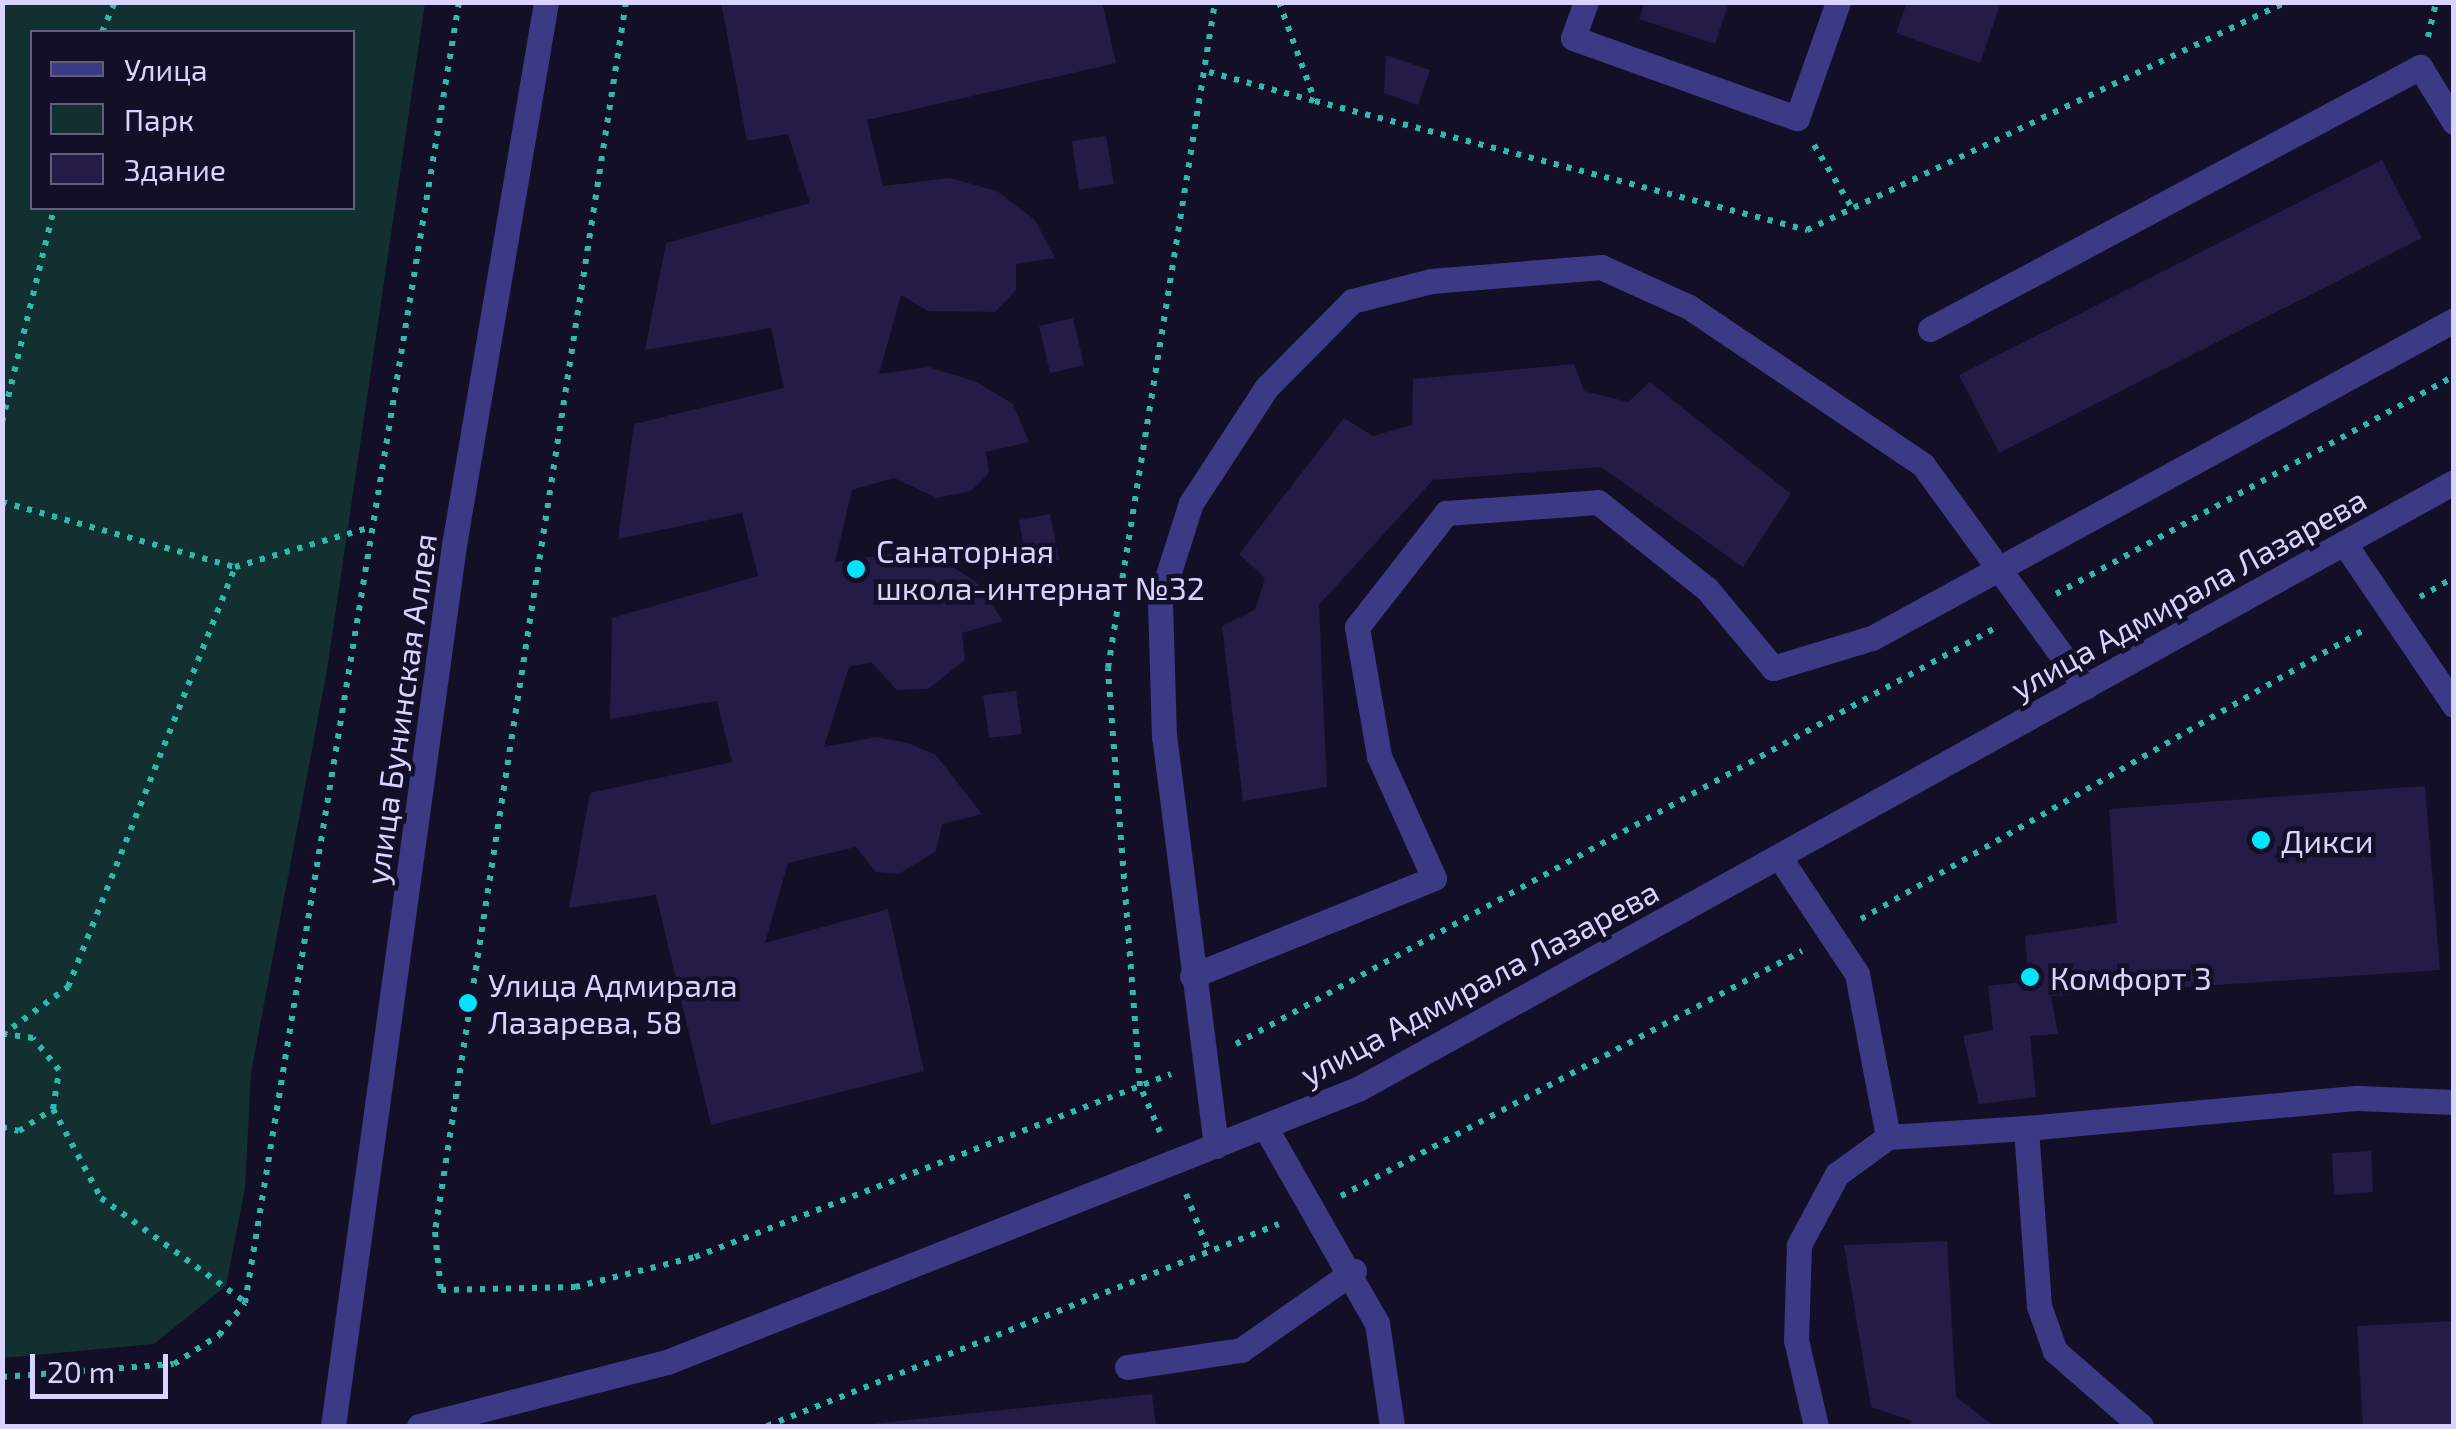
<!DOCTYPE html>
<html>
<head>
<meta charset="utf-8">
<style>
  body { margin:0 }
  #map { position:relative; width:2456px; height:1429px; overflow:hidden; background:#130f26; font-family:"Exo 2",sans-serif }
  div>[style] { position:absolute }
  .green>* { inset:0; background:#12302f }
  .building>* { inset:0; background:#241b47 }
  .path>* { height:6px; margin-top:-3px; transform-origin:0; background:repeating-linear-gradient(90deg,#2fb8b0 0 5px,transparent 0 13px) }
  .service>* { height:25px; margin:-12.5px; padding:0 12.5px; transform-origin:12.5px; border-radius:12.5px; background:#3d3a85 }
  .tertiary>* { height:25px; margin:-12.5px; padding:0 12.5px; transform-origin:12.5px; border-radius:12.5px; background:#3d3a85 }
  .dots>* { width:28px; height:28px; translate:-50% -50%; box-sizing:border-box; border:5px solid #130f26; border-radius:50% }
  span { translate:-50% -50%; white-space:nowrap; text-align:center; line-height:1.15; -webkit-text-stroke:9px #130f26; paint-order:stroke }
  .poi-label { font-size:32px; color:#d9d4ff }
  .left { translate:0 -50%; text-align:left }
  .street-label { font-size:32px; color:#d9d4ff }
  .frame { position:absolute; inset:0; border:5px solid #d9d4ff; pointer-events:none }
  .legend { position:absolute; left:30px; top:30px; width:325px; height:180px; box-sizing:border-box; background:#130f26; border:2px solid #625e7d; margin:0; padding:12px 18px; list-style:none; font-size:30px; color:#d9d4ff }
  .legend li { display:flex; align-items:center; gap:20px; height:50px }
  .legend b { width:50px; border:2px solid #625e7d }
  .scale { position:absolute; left:30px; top:1354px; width:138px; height:45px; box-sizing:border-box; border:5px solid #d9d4ff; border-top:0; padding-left:12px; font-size:30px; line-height:35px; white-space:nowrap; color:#d9d4ff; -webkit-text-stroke:8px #130f26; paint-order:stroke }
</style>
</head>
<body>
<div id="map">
  <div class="green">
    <i style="clip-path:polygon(evenodd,2px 3px,425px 3px,327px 670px,251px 1073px,245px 1188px,226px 1286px,154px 1344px,3px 1358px,2px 3px,32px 32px,352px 32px,352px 208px,32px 208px,32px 32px)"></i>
  </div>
  <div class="building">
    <i style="clip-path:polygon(721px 2px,1102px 2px,1116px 63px,867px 120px,883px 186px,950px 178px,997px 191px,1035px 220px,1055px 258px,1016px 264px,1016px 290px,995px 312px,928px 311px,901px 295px,879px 374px,929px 367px,977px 382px,1013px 404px,1029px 442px,986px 452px,989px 473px,971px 491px,937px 498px,894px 478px,852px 490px,835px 562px,897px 553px,939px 558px,976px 582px,1003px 621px,962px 633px,965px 660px,928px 689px,897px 690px,871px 662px,849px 667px,824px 747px,876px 737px,908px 743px,936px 755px,982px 814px,942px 824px,936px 851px,899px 874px,876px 872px,856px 847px,788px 863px,765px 943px,888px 909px,924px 1071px,711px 1125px,656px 895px,569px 908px,590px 793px,732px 762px,717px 701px,610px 719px,612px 618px,758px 576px,742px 513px,618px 539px,634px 424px,784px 388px,771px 328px,645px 350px,666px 243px,810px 203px,788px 134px,747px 141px)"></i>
    <i style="clip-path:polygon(1645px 2px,1729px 2px,1715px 44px,1639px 19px)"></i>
    <i style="clip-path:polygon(1907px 2px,2001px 2px,1980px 63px,1896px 33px)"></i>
    <i style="clip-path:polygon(1386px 55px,1430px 70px,1418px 105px,1384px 93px)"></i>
    <i style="clip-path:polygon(1106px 136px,1114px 184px,1079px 190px,1072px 141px)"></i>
    <i style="clip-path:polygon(2382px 160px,2422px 238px,1999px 453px,1959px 375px)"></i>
    <i style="clip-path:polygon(1073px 318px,1084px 365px,1050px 373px,1039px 326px)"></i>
    <i style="clip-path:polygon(1574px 364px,1584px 391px,1628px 402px,1650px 382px,1791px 494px,1743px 567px,1601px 467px,1433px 480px,1319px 605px,1327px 787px,1243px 801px,1222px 626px,1255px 610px,1265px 578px,1239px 554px,1344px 418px,1373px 436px,1412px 425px,1413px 379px)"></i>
    <i style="clip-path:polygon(1050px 514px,1059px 560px,1027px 566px,1019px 520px)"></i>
    <i style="clip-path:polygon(1016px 691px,1022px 734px,989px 738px,983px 695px)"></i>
    <i style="clip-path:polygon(2425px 786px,2440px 970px,2051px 996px,2058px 1034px,2030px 1036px,2036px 1097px,1979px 1104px,1963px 1036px,1993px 1030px,1988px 986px,2029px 981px,2025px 936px,2117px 923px,2109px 809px)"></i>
    <i style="clip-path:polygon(2371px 1151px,2373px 1192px,2334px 1195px,2332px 1153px)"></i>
    <i style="clip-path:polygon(1947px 1241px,1956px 1397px,1994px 1426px,1907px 1426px,1913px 1421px,1871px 1407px,1844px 1245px)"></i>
    <i style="clip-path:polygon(2454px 1321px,2454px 1426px,2363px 1426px,2357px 1326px)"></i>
    <i style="clip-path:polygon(1152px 1394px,1156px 1426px,872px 1426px,872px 1424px)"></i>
  </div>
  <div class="path">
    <i style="left:626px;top:2px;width:1245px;rotate:98.83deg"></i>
    <i style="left:435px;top:1232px;width:58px;rotate:84.1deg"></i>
    <i style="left:441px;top:1290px;width:134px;rotate:-1.3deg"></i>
    <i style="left:575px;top:1287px;width:124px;rotate:-14deg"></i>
    <i style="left:695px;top:1257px;width:510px;rotate:-21.03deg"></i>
    <i style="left:1279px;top:2px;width:105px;rotate:70deg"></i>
    <i style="left:1315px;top:101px;width:509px;rotate:14.69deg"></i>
    <i style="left:1807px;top:230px;width:530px;rotate:-25.45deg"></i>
    <i style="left:102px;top:32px;width:33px;rotate:-67deg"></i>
    <i style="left:2428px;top:37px;width:36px;rotate:-77deg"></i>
    <i style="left:1209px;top:72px;width:109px;rotate:15.4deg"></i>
    <i style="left:1814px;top:145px;width:74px;rotate:58.9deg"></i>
    <i style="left:2px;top:422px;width:220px;rotate:-76.3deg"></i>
    <i style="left:2px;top:502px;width:242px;rotate:15.6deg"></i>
    <i style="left:235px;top:567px;width:139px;rotate:-16.3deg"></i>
    <i style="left:2056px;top:594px;width:454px;rotate:-28.7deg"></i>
    <i style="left:2420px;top:597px;width:39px;rotate:-30deg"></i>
    <i style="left:1861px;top:919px;width:578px;rotate:-29.89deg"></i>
    <i style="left:2px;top:1035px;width:82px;rotate:-36deg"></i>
    <i style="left:68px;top:987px;width:452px;rotate:-68.3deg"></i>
    <i style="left:1236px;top:1044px;width:868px;rotate:-28.72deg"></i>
    <i style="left:53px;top:1109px;width:101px;rotate:61.7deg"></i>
    <i style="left:101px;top:1198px;width:178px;rotate:35.8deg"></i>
    <i style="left:2px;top:1127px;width:17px;rotate:13deg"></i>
    <i style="left:19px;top:1131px;width:40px;rotate:-32.9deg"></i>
    <i style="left:53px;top:1109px;width:39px;rotate:-81deg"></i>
    <i style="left:59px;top:1070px;width:41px;rotate:-129.1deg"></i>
    <i style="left:33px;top:1038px;width:28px;rotate:-172deg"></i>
    <i style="left:1160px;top:1132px;width:50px;rotate:-113.5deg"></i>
    <i style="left:1140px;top:1086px;width:419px;rotate:-94.4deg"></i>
    <i style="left:1108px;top:668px;width:675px;rotate:-80.87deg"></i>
    <i style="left:1186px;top:1194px;width:62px;rotate:68.4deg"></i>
    <i style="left:1341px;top:1196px;width:522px;rotate:-27.99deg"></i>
    <i style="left:2px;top:1377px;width:172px;rotate:-4.3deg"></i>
    <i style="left:174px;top:1364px;width:54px;rotate:-32.8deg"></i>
    <i style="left:219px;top:1335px;width:41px;rotate:-50.9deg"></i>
    <i style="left:245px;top:1303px;width:1318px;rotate:-80.66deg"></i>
    <i style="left:767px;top:1426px;width:550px;rotate:-21.53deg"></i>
  </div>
  <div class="service">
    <i style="left:1586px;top:2px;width:38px;rotate:110deg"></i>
    <i style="left:1573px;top:38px;width:238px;rotate:19.7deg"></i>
    <i style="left:1797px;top:118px;width:123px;rotate:-70.5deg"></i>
    <i style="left:1930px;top:329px;width:556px;rotate:-28.13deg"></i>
    <i style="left:2420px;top:67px;width:65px;rotate:58.3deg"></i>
    <i style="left:2344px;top:543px;width:196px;rotate:55.8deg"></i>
    <i style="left:1780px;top:858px;width:139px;rotate:56.4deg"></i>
    <i style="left:1857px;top:974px;width:166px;rotate:79.2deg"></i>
    <i style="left:1888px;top:1137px;width:63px;rotate:144deg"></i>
    <i style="left:1837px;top:1174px;width:81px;rotate:118.2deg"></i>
    <i style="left:1799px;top:1245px;width:95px;rotate:91.8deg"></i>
    <i style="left:1796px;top:1340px;width:88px;rotate:76.9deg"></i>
    <i style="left:1192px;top:976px;width:261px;rotate:-22deg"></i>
    <i style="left:1434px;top:878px;width:134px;rotate:-114.3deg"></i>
    <i style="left:1379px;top:756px;width:131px;rotate:-99.7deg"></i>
    <i style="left:1357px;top:627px;width:145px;rotate:-52deg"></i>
    <i style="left:1446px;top:513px;width:152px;rotate:-4.1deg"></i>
    <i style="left:1598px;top:502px;width:139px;rotate:38.6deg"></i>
    <i style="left:1707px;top:589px;width:103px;rotate:50.1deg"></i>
    <i style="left:1773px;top:668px;width:103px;rotate:-16.9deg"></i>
    <i style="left:1872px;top:638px;width:663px;rotate:-28.65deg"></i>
    <i style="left:1265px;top:1127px;width:226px;rotate:60.3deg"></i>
    <i style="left:1377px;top:1323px;width:104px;rotate:81.7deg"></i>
    <i style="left:1888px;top:1137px;width:138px;rotate:-3.7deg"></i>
    <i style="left:1216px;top:1146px;width:412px;rotate:-97.2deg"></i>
    <i style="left:1164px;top:737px;width:137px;rotate:-91.7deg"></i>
    <i style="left:1160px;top:600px;width:102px;rotate:-72.3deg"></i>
    <i style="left:1191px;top:503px;width:139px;rotate:-56.8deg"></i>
    <i style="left:1267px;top:387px;width:121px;rotate:-45.3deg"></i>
    <i style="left:1352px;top:301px;width:81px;rotate:-14.2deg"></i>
    <i style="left:1431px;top:281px;width:171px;rotate:-4.7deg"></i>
    <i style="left:1601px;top:267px;width:97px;rotate:24.4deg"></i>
    <i style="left:1689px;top:307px;width:282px;rotate:34deg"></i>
    <i style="left:1923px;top:465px;width:275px;rotate:53.9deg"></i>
    <i style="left:1127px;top:1367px;width:115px;rotate:-8.5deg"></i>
    <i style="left:1241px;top:1350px;width:138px;rotate:-35deg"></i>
    <i style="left:2141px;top:1426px;width:114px;rotate:-138.9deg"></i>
    <i style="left:2055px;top:1351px;width:48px;rotate:-109.6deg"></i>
    <i style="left:2039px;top:1306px;width:178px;rotate:-94.2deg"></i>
    <i style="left:2026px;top:1128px;width:333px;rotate:-5.2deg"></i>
    <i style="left:2358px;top:1098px;width:96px;rotate:2.4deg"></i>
  </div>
  <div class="tertiary">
    <i style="left:333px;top:1426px;width:889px;rotate:-82.18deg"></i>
    <i style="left:454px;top:545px;width:551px;rotate:-80.38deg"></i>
    <i style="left:419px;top:1426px;width:256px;rotate:-14.5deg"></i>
    <i style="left:667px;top:1362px;width:743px;rotate:-21.56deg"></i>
    <i style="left:1358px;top:1089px;width:1253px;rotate:-28.98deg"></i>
  </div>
  <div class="dots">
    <i style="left:856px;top:569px;background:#00e5ff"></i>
    <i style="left:2261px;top:840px;background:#00e5ff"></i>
    <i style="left:2030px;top:977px;background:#00e5ff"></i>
    <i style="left:468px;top:1003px;background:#00e5ff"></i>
  </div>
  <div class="poi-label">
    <span class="left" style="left:876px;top:569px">Санаторная<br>школа-интернат №32</span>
    <span class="left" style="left:2281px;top:840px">Дикси</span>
    <span class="left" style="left:2050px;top:977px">Комфорт 3</span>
    <span class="left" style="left:488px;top:1003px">Улица Адмирала<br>Лазарева, 58</span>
  </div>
  <div class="street-label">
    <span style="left:2188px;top:593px;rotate:-29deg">улица Адмирала Лазарева</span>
    <span style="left:400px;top:709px;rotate:-82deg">улица Бунинская Аллея</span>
    <span style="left:1479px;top:982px;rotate:-28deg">улица Адмирала Лазарева</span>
  </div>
  <div class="frame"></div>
  <ul class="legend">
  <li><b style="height:12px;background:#3d3a85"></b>Улица</li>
  <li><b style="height:28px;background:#12302f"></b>Парк</li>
  <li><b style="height:28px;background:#241b47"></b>Здание</li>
  </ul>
  <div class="scale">20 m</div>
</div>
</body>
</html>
